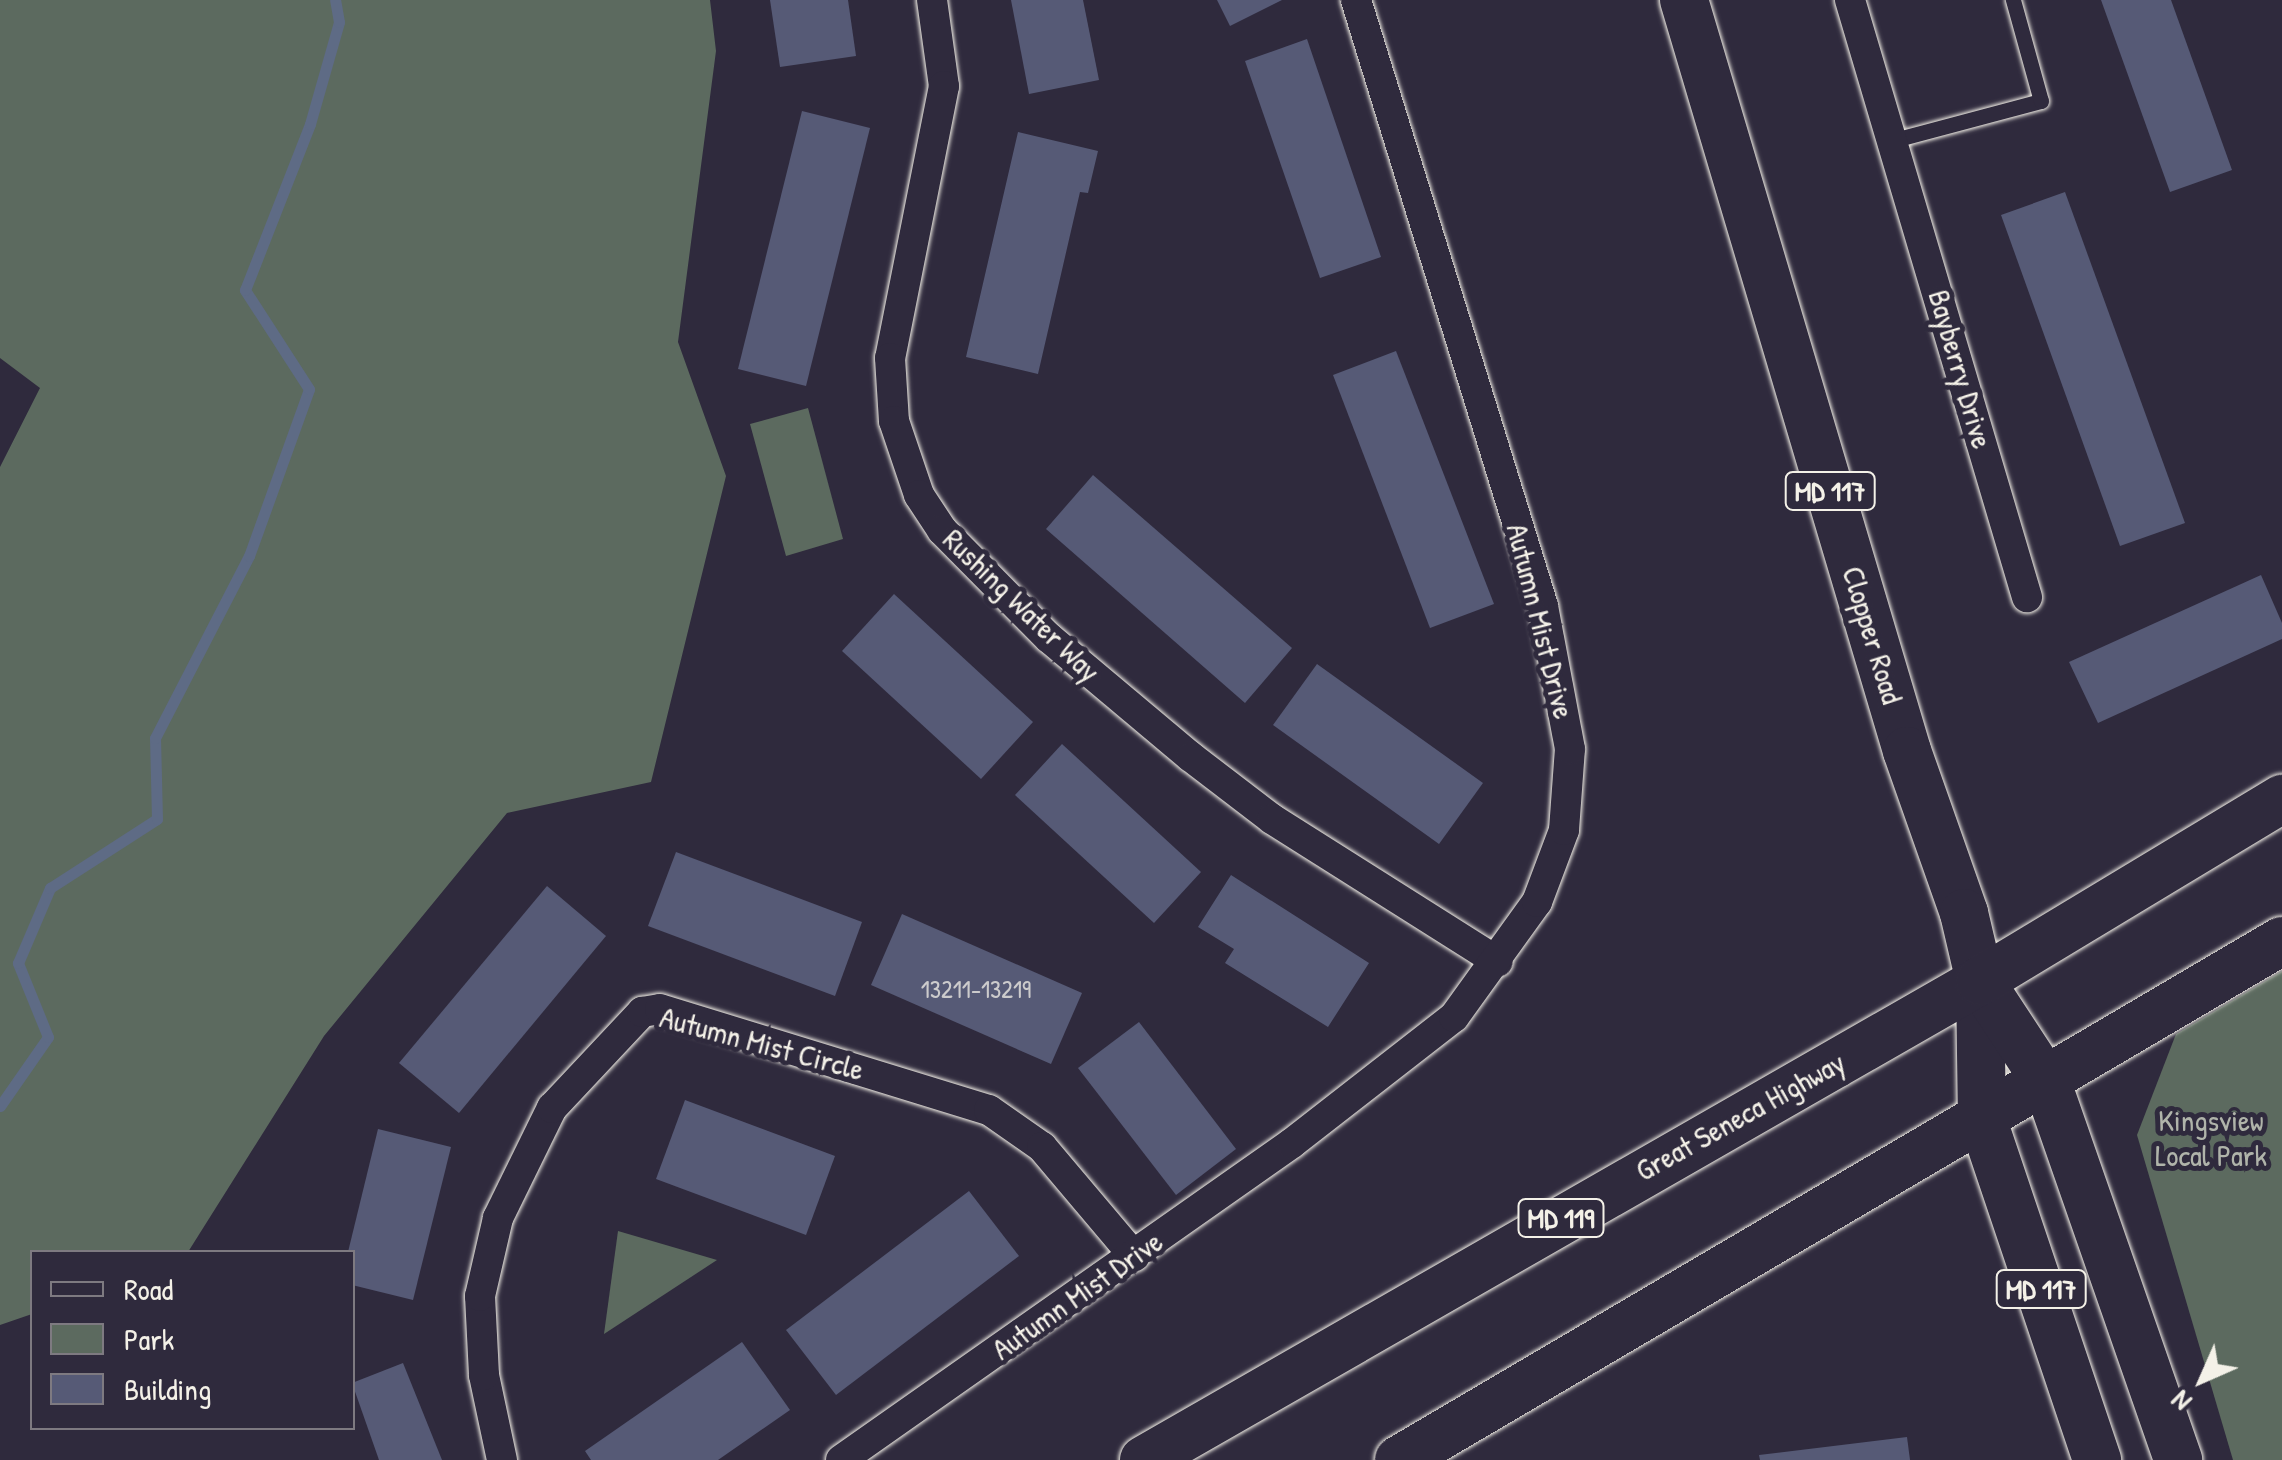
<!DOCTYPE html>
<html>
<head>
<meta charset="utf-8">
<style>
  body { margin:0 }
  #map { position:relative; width:2282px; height:1460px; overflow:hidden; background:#2f2a3d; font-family:"Patrick Hand",sans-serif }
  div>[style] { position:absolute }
  .green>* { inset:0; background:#5c6a5f }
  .stream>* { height:11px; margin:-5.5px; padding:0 5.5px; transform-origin:5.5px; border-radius:5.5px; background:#5e6b85 }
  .building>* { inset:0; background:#565a76 }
  .roads { filter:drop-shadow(0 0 2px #f4f1e8) drop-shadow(0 0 2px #f4f1e8) }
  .lane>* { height:15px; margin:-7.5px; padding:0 7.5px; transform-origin:7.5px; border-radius:7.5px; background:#2f2a3d }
  .street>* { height:30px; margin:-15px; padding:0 15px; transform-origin:15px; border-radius:15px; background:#2f2a3d }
  .primary>* { height:48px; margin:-24px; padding:0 24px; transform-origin:24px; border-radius:24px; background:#2f2a3d }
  span { translate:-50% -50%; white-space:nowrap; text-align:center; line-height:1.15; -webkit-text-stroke:10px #2f2a3d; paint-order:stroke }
  .number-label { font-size:25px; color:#cccbcc }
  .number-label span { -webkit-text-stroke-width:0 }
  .shield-label span { padding:2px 8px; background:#2f2a3d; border:2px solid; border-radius:8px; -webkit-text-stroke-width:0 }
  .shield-label { font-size:28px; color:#f4f1e8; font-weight:700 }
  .street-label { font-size:30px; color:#f4f1e8 }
  .park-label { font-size:30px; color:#b0b4aa }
  .legend { position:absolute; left:30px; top:1250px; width:325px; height:180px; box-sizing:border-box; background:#2f2a3d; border:2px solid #7e7a81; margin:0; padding:12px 18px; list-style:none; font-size:30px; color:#f4f1e8 }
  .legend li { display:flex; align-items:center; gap:20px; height:50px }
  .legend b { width:50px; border:2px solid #7e7a81 }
  .north { position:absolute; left:2152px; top:1330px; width:100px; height:100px; -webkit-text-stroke:8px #2f2a3d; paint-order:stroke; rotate:225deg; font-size:28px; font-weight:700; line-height:40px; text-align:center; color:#f4f1e8 }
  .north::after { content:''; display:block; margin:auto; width:35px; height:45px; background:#f4f1e8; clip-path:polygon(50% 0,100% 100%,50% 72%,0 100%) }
</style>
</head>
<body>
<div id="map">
  <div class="green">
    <i style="clip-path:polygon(0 0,710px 0,716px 51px,678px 342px,726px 476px,651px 782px,507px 813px,324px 1036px,188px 1252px,32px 1252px,32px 1314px,0 1325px,0 467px,40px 388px,0 358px)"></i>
    <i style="clip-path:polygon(808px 408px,843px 539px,786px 556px,750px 424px)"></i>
    <i style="clip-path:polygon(2282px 971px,2282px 1460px,2233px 1460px,2137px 1135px,2176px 1034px)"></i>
    <i style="clip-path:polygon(618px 1231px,717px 1260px,604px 1334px)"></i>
  </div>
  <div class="stream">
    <i style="left:0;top:1106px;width:84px;rotate:-55.2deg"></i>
    <i style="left:48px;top:1037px;width:80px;rotate:-112.1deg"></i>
    <i style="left:18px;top:963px;width:82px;rotate:-66.9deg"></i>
    <i style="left:50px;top:888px;width:127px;rotate:-32.8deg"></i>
    <i style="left:157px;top:819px;width:81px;rotate:-91.4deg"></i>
    <i style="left:155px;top:738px;width:205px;rotate:-62.7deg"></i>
    <i style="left:249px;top:556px;width:177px;rotate:-70.2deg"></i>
    <i style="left:309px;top:389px;width:118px;rotate:-122.9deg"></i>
    <i style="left:245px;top:290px;width:178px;rotate:-68.6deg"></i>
    <i style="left:310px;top:124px;width:106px;rotate:-74.1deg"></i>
    <i style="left:339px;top:22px;width:22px;rotate:-100deg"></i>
  </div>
  <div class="building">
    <i style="clip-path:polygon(770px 0,848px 0,856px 56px,780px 67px)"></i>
    <i style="clip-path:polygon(1011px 0,1083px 0,1099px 80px,1029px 94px)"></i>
    <i style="clip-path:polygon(1217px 0,1282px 0,1230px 26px)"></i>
    <i style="clip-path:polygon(2101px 0,2171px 0,2232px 170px,2170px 192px)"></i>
    <i style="clip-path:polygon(1307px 39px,1381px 257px,1320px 278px,1245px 61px)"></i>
    <i style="clip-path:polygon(802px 111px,870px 128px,806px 386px,738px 369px)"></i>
    <i style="clip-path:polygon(1018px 132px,1098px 151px,1088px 193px,1080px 192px,1038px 374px,966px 357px)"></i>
    <i style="clip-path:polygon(2065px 192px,2185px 523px,2120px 546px,2001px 215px)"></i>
    <i style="clip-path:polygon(1396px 351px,1494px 604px,1430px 628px,1333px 375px)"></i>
    <i style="clip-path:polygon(1093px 475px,1292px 648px,1245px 703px,1046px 529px)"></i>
    <i style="clip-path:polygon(2261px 575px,2282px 623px,2282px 639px,2098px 723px,2069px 662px)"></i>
    <i style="clip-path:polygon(894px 594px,1033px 722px,981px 779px,842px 651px)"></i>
    <i style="clip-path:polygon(1317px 664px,1483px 783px,1439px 844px,1273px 725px)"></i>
    <i style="clip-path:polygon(1062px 744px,1201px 872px,1154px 923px,1015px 795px)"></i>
    <i style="clip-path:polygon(676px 852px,862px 922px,835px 996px,648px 926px)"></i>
    <i style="clip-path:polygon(1231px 875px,1369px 963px,1328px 1027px,1225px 963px,1234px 949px,1198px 927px)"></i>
    <i style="clip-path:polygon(547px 886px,606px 936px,459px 1113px,399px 1063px)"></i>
    <i style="clip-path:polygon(902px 914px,1082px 993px,1051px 1064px,871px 985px)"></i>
    <i style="clip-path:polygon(1139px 1022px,1236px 1149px,1176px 1195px,1078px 1068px)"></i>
    <i style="clip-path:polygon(685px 1100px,835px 1156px,806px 1235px,656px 1179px)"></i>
    <i style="clip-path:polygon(378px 1129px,451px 1147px,413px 1300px,352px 1285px,348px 1252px)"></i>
    <i style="clip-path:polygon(969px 1191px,1019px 1256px,836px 1395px,786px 1330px)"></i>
    <i style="clip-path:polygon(742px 1342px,790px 1410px,718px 1460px,591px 1460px,585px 1451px)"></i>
    <i style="clip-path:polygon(403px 1363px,442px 1460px,379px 1460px,352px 1383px)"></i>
    <i style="clip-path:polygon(1907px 1437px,1910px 1460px,1760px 1460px,1759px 1455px)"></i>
  </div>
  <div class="roads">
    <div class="lane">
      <i style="left:1894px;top:140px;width:152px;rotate:-14.9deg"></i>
      <i style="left:2041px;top:101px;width:105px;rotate:-105.5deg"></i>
    </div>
    <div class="street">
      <i style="left:932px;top:0;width:87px;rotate:82.1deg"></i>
      <i style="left:944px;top:86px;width:277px;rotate:101.2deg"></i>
      <i style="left:890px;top:358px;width:63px;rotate:86.4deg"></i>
      <i style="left:894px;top:421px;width:78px;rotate:71.3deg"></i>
      <i style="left:919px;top:495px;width:42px;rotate:56.7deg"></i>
      <i style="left:942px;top:530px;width:152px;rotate:45.3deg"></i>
      <i style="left:1049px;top:638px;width:185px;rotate:40deg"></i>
      <i style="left:1191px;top:757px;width:102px;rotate:37.4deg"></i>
      <i style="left:1272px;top:819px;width:267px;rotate:32.3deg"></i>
      <i style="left:1850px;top:0;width:623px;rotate:73.49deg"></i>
      <i style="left:502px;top:1460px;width:87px;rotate:-102deg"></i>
      <i style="left:484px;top:1375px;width:79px;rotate:-92.9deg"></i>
      <i style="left:480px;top:1296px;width:80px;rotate:-77deg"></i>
      <i style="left:498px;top:1218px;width:123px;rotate:-63.9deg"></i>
      <i style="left:552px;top:1108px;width:132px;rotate:-46.8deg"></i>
      <i style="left:642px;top:1012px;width:18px;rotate:-9deg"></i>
      <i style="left:660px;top:1009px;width:344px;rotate:17.1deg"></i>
      <i style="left:989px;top:1110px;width:65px;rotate:34.9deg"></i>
      <i style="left:1042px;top:1147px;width:143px;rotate:49.8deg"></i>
      <i style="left:841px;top:1460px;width:551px;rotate:-35.1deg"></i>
      <i style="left:1292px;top:1143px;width:205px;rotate:-37.9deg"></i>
      <i style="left:1454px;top:1017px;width:142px;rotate:-54.2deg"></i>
      <i style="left:1537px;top:902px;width:77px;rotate:-69.4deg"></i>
      <i style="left:1564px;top:830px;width:81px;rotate:-85.8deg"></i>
      <i style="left:1570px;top:749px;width:146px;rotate:-100.7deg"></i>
      <i style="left:1543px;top:606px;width:634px;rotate:-107.15deg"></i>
    </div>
    <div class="primary">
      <i style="left:1684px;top:0;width:783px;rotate:73.46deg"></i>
      <i style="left:1907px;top:751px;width:172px;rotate:70.6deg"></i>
      <i style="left:1964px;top:913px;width:70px;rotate:76.8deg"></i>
      <i style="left:1980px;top:981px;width:137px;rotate:89.2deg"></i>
      <i style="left:1982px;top:1118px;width:361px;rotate:71.4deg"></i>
      <i style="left:1980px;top:981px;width:122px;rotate:56.7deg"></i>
      <i style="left:2047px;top:1083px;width:399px;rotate:70.8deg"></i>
      <i style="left:1144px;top:1460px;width:964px;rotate:-29.81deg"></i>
      <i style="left:1980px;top:981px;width:353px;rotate:-31.1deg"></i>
      <i style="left:1399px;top:1460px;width:1024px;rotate:-30.45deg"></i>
    </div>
  </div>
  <div class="number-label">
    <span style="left:976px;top:989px">13211-13219</span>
  </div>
  <div class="shield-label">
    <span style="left:1830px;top:491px">MD 117</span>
    <span style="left:1561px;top:1218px">MD 119</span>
    <span style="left:2041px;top:1289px">MD 117</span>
  </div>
  <div class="street-label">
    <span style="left:1961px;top:369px;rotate:74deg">Bayberry Drive</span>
    <span style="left:1022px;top:605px;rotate:44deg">Rushing Water Way</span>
    <span style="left:1541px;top:621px;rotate:76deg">Autumn Mist Drive</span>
    <span style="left:1873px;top:635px;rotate:73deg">Clopper Road</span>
    <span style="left:762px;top:1043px;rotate:15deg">Autumn Mist Circle</span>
    <span style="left:1740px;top:1116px;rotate:-29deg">Great Seneca Highway</span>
    <span style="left:1077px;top:1295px;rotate:-35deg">Autumn Mist Drive</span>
  </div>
  <div class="park-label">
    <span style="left:2211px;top:1137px">Kingsview<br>Local Park</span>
  </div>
  <ul class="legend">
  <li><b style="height:12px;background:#2f2a3d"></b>Road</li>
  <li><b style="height:28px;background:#5c6a5f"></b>Park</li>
  <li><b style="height:28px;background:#565a76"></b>Building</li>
  </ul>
  <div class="north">N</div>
</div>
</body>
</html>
